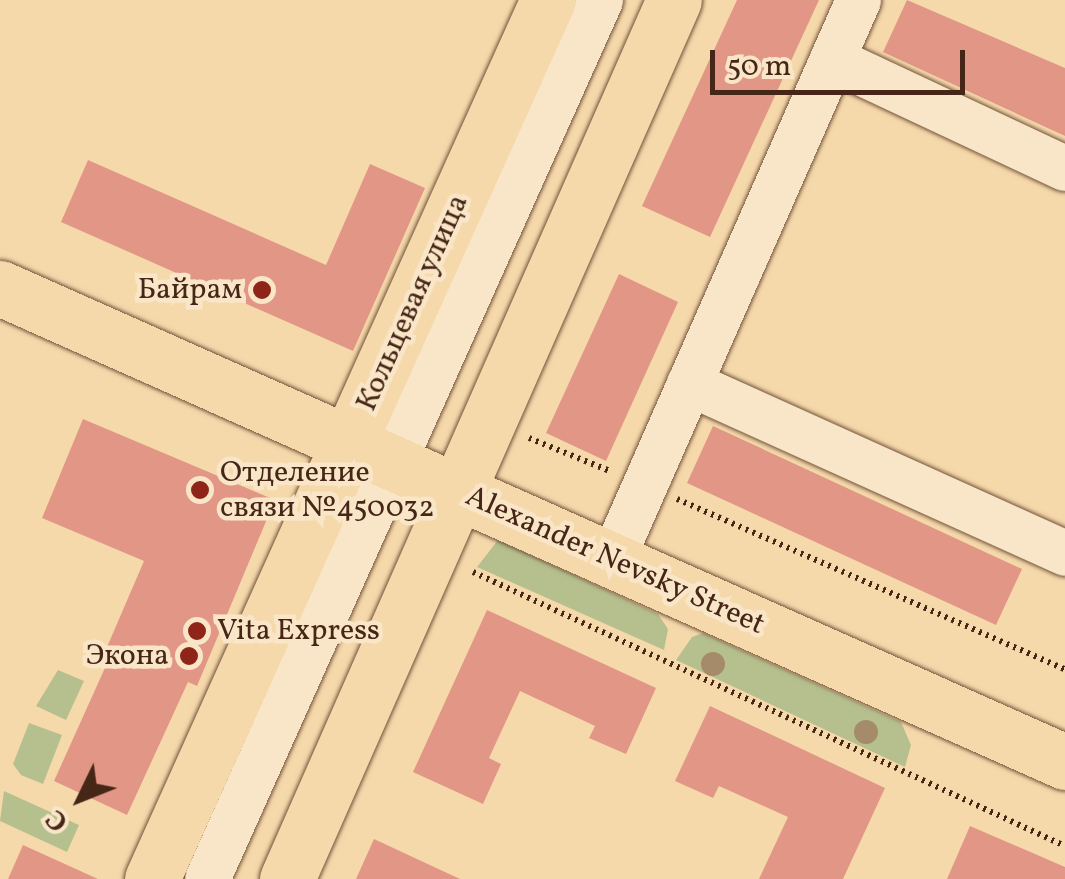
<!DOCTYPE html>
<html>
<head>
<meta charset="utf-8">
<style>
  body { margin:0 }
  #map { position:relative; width:1065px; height:879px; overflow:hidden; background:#f6d9ab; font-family:Vollkorn,serif }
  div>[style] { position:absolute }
  .green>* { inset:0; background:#b6c08e }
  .building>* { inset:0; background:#e29786 }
  .path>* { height:6px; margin-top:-3px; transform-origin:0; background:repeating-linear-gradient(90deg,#462616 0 2.5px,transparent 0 7.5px) }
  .roads { filter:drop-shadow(0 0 2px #72533b) drop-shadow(0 0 2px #72533b) }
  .minor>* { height:45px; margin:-22.5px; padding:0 22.5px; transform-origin:22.5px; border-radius:22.5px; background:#f9e6c8 }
  .major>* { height:55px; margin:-27.5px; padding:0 27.5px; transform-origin:27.5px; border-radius:27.5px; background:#f6d9ab }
  .trees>* { width:24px; height:24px; margin:-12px; border-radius:50%; background:#a58b6a }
  .dots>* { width:28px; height:28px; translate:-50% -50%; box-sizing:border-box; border:5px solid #f9e6c8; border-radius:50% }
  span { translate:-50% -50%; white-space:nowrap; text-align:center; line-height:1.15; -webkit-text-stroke:9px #f9e6c8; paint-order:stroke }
  .poi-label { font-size:30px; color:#462616 }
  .right { translate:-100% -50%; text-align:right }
  .left { translate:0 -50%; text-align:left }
  .street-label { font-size:30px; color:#462616 }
  .north { position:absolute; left:30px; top:749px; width:100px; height:100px; -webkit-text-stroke:8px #f9e6c8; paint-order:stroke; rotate:227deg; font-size:28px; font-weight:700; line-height:40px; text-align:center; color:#462616 }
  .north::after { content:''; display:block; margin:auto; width:35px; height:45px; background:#462616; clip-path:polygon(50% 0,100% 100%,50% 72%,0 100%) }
  .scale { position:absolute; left:710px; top:50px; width:255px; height:45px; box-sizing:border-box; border:5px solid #462616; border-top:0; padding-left:12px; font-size:30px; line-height:35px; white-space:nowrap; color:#462616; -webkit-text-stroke:8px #f9e6c8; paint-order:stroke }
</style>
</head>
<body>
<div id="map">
  <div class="green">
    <i style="clip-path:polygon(498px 540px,658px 614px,668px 629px,664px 650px,477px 567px)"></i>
    <i style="clip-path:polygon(703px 633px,901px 722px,911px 745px,905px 767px,676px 660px,692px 637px)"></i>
    <i style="clip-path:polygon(58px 670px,84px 681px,66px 720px,36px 706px)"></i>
    <i style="clip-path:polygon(29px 723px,62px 735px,43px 784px,21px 775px,13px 764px)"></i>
    <i style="clip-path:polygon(4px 791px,79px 825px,67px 852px,0 821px)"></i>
  </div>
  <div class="building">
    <i style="clip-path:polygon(737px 0,819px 0,710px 237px,642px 206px)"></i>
    <i style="clip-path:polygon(907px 0,1065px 68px,1065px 136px,883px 52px)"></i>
    <i style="clip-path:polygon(88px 160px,326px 265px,370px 164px,425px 188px,353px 351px,61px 222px)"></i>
    <i style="clip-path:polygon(619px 274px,678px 302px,606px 461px,546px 433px)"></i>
    <i style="clip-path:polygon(83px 419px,275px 500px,197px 686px,188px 682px,127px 815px,54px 781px,113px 650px,107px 647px,144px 561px,42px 518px)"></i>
    <i style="clip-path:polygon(713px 426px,1022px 569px,996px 625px,687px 483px)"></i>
    <i style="clip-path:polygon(487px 610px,656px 688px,626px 754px,589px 738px,595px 726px,520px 691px,489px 758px,501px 764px,483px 804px,413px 772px)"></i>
    <i style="clip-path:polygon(710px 706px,885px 788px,843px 879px,759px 879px,788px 817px,719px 786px,713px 798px,675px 781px)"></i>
    <i style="clip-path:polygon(970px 826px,1065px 867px,1065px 879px,947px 879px)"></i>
    <i style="clip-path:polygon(374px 839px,460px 879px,356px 879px)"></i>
    <i style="clip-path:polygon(23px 845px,98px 879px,8px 879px)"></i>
  </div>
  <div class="path">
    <i style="left:529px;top:438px;width:87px;rotate:22.2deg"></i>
    <i style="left:677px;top:499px;width:424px;rotate:23.7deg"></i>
    <i style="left:473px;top:572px;width:652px;rotate:24.84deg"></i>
  </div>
  <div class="roads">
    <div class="minor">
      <i style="left:832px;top:59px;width:257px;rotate:25.1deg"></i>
      <i style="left:689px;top:383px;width:413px;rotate:24.3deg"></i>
      <i style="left:612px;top:559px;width:611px;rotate:-66.25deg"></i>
      <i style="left:207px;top:879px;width:963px;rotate:-65.91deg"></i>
    </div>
    <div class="major">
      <i style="left:0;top:288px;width:1166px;rotate:23.99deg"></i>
      <i style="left:152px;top:879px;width:964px;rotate:-65.75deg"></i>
      <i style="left:287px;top:879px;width:960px;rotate:-66.24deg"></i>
    </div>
  </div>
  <div class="trees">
    <i style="left:713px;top:664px"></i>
    <i style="left:866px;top:732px"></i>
  </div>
  <div class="dots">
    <i style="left:262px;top:290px;background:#8f2418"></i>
    <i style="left:200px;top:490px;background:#8f2418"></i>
    <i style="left:197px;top:631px;background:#8f2418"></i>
    <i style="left:189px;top:656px;background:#8f2418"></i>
  </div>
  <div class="poi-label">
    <span class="right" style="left:242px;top:290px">Байрам</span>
    <span class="left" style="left:220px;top:490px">Отделение<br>связи №450032</span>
    <span class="left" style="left:217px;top:631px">Vita Express</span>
    <span class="right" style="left:169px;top:656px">Экона</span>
  </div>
  <div class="street-label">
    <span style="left:413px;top:303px;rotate:-66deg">Кольцевая улица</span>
    <span style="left:615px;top:561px;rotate:24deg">Alexander Nevsky Street</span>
  </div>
  <div class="north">С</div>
  <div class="scale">50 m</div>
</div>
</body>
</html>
